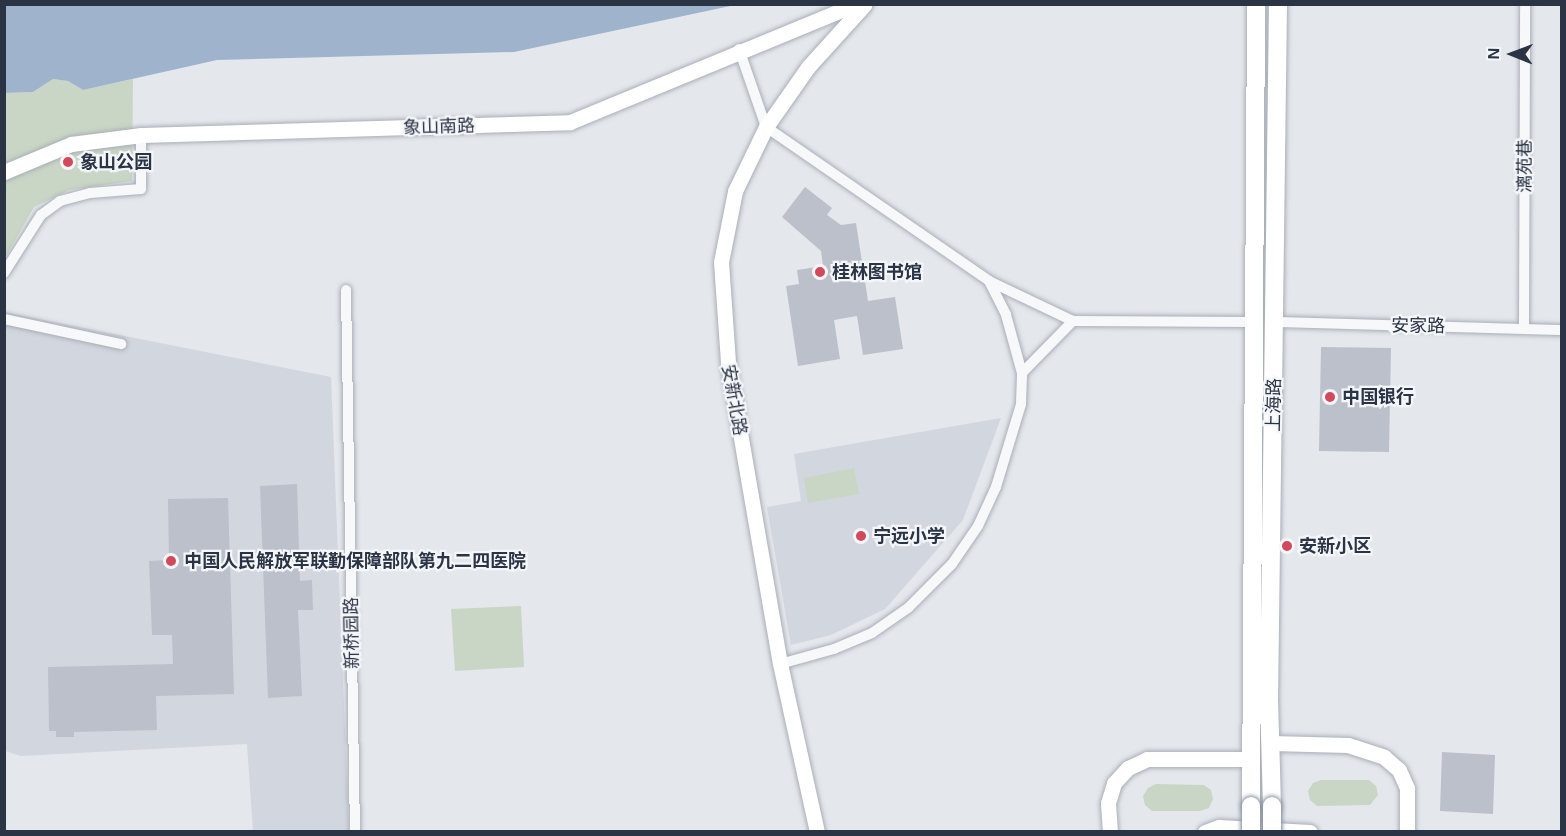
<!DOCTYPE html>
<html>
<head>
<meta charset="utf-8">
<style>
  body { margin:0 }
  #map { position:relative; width:1566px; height:836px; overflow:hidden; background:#e4e7ec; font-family:Arial,"Noto Sans SC",sans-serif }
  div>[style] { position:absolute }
  .built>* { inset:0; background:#d2d6de }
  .green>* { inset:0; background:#c9d6c5 }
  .water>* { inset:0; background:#9fb4cc }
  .building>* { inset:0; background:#bbc0ca }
  .roads { filter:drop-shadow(0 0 2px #a9aeb7) drop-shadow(0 0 2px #a9aeb7) }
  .street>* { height:10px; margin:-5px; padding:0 5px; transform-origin:5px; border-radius:5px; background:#f7f8fa }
  .secondary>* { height:15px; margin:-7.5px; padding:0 7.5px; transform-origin:7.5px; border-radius:7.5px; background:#fff }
  .highway>* { height:18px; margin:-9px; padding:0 9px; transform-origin:9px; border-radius:9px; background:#fff }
  .bridges { filter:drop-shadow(0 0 2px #8b94a3) drop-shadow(0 0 2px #8b94a3) }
  .highway-bridge>* { height:18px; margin:-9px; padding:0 9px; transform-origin:9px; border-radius:9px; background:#fff }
  .dots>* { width:16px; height:16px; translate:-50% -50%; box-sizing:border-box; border:3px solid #f4f6f9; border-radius:50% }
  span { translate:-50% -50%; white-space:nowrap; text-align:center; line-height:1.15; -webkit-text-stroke:4.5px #f4f6f9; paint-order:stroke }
  .street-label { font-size:18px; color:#2b3445 }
  .poi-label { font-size:18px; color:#2b3445; font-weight:700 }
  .left { translate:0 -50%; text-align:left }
  .frame { position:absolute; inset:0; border:6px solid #2b3445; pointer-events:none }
  .north { position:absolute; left:1482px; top:24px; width:60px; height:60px; -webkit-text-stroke:4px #f4f6f9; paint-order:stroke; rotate:271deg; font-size:16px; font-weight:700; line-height:24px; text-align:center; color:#2b3445 }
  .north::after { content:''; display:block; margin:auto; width:21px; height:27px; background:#2b3445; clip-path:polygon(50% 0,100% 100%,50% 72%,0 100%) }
</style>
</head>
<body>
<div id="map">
  <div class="built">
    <i style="clip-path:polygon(4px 312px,331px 377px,349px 831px,253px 831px,247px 744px,21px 756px,5px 751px)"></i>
    <i style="clip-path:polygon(1001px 418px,963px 520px,885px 609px,831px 635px,791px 645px,767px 507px,801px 501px,794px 454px)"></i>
  </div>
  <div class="green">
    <i style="clip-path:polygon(53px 79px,68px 81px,83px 90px,133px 79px,132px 181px,69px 190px,34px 207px,5px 258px,5px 93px,33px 92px)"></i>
    <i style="clip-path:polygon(854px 468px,859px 494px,808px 503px,804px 478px)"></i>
    <i style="clip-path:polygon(521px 606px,524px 667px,455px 671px,451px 609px)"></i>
    <i style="clip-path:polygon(1321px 780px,1369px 780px,1376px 786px,1378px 795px,1370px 805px,1317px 806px,1310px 800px,1308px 791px,1313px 783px)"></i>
    <i style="clip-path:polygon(1156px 784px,1204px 785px,1211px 790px,1213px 799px,1209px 808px,1200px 811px,1152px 811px,1145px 805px,1143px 796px,1148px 788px)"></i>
  </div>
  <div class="water">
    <i style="clip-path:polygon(4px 5px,5px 4px,735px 5px,514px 52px,217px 60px,83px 90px,68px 81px,53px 79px,33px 92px,5px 93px)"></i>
  </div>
  <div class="building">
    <i style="clip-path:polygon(805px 187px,832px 208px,827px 215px,841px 225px,856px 223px,868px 301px,895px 297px,903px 349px,863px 355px,857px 316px,834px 320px,840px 359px,798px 366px,786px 286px,799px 284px,797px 270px,823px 266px,821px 251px,782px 217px)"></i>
    <i style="clip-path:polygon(1321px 347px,1391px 348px,1389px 452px,1319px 451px)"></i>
    <i style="clip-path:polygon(297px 484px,300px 581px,312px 580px,313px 610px,298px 610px,302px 696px,268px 698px,260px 486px)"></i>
    <i style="clip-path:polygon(228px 498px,234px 694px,156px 696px,157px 730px,74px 732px,74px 737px,56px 737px,56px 731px,49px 731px,48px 667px,173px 664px,172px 635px,152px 635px,149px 561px,169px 560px,168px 499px)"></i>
    <i style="clip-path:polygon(1442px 752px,1495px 755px,1493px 814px,1440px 811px)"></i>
  </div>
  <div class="roads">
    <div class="street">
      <i style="left:739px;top:49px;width:83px;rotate:70.9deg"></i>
      <i style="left:766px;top:127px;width:271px;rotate:34.6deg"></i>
      <i style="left:989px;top:281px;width:93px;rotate:25.5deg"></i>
      <i style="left:1073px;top:321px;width:179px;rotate:0.3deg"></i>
      <i style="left:4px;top:273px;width:69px;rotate:-57.5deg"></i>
      <i style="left:41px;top:215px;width:24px;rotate:-36deg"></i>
      <i style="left:60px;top:201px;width:31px;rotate:-15deg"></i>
      <i style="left:90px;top:193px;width:51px;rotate:-4.5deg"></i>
      <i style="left:141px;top:189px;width:54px;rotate:-90deg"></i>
      <i style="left:989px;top:281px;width:38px;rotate:63deg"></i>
      <i style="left:1006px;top:315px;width:60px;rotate:74.6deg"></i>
      <i style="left:346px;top:290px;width:542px;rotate:89.05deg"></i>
      <i style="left:4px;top:319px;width:120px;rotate:12.1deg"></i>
      <i style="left:1275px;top:322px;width:287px;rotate:1.6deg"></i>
      <i style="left:1524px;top:328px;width:324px;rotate:-89.8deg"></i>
      <i style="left:780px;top:664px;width:56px;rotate:-15.5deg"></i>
      <i style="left:834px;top:649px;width:41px;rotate:-22.8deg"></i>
      <i style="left:872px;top:633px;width:44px;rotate:-34.8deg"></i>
      <i style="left:908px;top:608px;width:62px;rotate:-45deg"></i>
      <i style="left:952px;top:564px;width:46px;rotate:-55.6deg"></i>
      <i style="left:978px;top:526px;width:43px;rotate:-65.2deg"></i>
      <i style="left:996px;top:487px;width:87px;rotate:-73.2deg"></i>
      <i style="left:1021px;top:404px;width:31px;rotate:-88deg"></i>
      <i style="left:1022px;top:373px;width:73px;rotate:-45.6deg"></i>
    </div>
    <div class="secondary">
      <i style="left:4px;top:172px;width:73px;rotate:-22.7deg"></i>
      <i style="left:71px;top:144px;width:71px;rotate:-7.3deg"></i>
      <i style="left:141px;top:135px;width:429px;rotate:-1.7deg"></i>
      <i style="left:570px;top:122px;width:309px;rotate:-22.4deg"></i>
      <i style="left:1271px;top:743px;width:77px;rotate:1.5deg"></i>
      <i style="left:1348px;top:745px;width:38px;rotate:18deg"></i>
      <i style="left:1384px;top:757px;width:20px;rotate:41deg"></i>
      <i style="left:1399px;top:770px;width:20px;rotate:66deg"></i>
      <i style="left:1407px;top:788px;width:44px;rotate:90deg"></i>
      <i style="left:817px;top:832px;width:172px;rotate:-102.4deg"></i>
      <i style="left:780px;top:664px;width:306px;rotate:-99.8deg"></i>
      <i style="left:728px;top:362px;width:100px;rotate:-94deg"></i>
      <i style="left:721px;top:262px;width:72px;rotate:-78.8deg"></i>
      <i style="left:735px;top:191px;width:71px;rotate:-64.2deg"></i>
      <i style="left:766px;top:127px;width:73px;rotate:-55deg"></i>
      <i style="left:808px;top:67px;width:84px;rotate:-47.9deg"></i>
      <i style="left:1110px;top:832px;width:29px;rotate:-94deg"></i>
      <i style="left:1108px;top:803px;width:21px;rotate:-73deg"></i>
      <i style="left:1114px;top:783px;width:21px;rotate:-47deg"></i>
      <i style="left:1128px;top:768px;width:21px;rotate:-25deg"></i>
      <i style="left:1147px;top:759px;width:105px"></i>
      <i style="left:1205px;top:832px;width:15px;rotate:-20deg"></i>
      <i style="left:1219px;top:827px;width:91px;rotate:3.1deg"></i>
    </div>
    <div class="highway">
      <i style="left:1251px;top:806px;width:802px;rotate:-89.64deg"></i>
      <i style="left:1272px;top:806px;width:105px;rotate:-91.6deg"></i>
      <i style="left:1269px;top:701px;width:697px;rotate:-89.26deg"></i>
    </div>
  </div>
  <div class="bridges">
    <div class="highway-bridge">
      <i style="left:1251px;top:832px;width:26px;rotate:-90deg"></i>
      <i style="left:1272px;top:832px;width:26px;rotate:-90deg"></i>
    </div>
  </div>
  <div class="dots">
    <i style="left:68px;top:162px;background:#d1495b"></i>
    <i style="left:820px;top:272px;background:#d1495b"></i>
    <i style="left:1330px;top:397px;background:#d1495b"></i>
    <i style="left:861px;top:536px;background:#d1495b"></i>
    <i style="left:1287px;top:546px;background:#d1495b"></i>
    <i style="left:171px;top:561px;background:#d1495b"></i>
  </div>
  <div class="street-label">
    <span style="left:439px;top:127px;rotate:-2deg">象山南路</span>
    <span style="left:1525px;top:166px;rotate:-90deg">漓苑巷</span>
    <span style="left:1418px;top:326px;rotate:1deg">安家路</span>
    <span style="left:734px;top:400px;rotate:80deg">安新北路</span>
    <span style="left:1274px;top:405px;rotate:-89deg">上海路</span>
    <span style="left:352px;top:633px;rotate:-91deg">新桥园路</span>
  </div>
  <div class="poi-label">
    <span class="left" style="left:80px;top:162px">象山公园</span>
    <span class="left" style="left:832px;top:272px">桂林图书馆</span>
    <span class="left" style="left:1342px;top:397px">中国银行</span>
    <span class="left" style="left:873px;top:536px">宁远小学</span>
    <span class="left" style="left:1299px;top:546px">安新小区</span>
    <span class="left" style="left:184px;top:561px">中国人民解放军联勤保障部队第九二四医院</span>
  </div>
  <div class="frame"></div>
  <div class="north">N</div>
</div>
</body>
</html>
